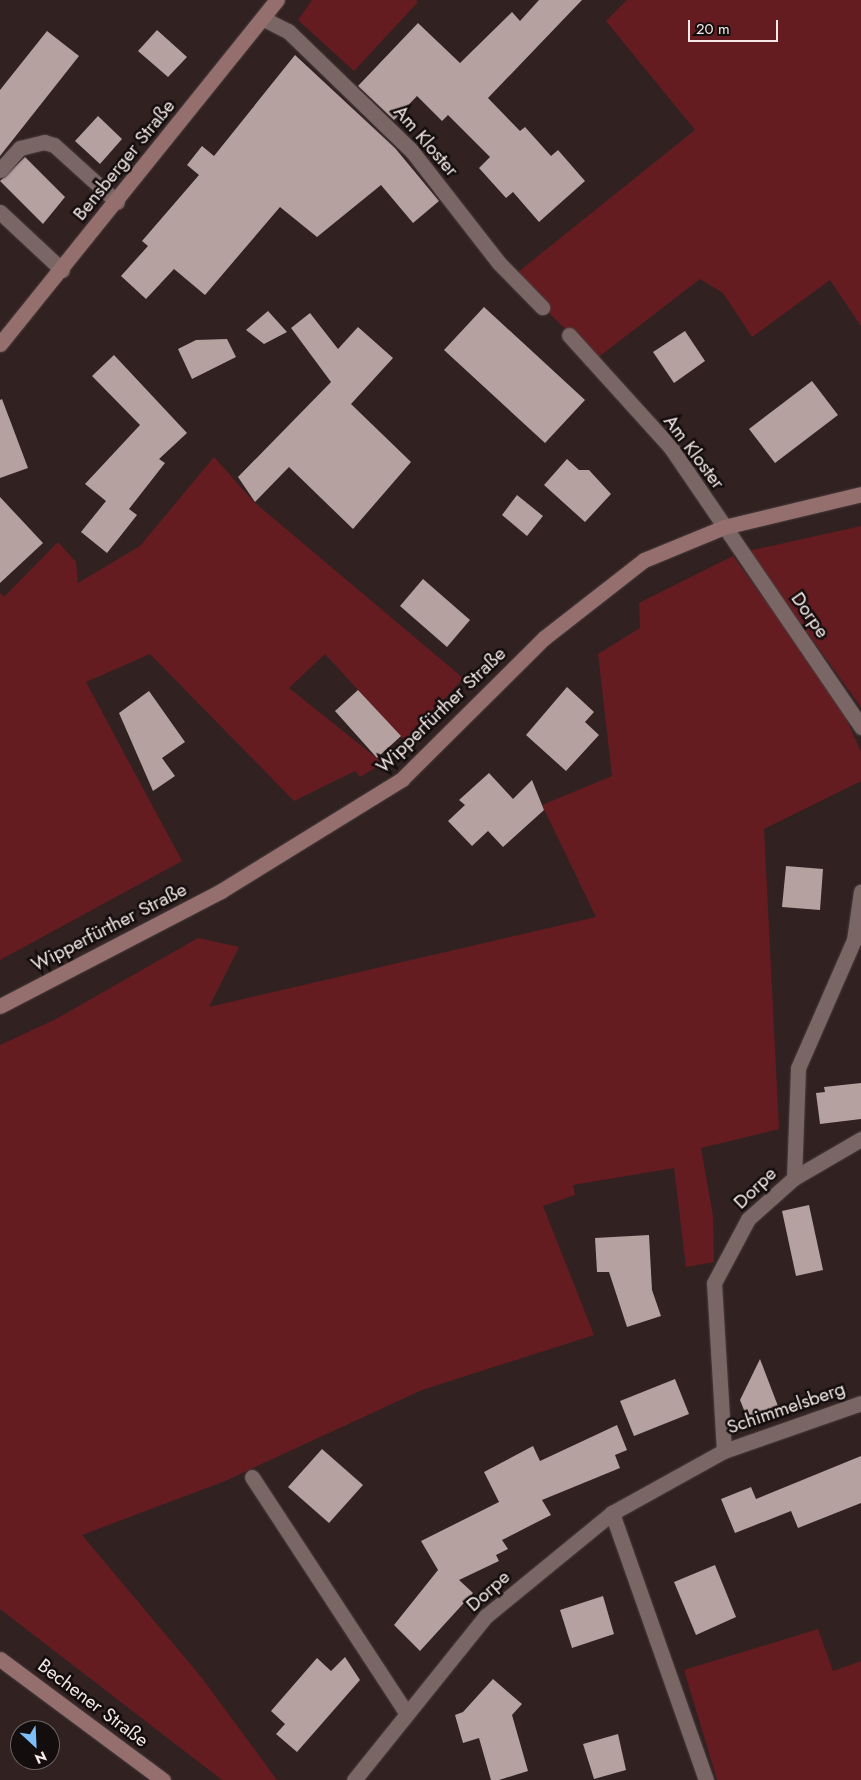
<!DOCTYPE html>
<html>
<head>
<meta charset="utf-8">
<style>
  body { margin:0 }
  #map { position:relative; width:861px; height:1780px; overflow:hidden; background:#312121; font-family:Jost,sans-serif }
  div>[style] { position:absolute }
  .green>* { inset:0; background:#651c21 }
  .building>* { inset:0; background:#b5a1a0 }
  .roads { filter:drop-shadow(0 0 1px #493c3c) drop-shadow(0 0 1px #493c3c) }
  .service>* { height:15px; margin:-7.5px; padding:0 7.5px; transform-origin:7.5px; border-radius:7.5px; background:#796665 }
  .minor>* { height:15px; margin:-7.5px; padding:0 7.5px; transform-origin:7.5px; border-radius:7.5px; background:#796665 }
  .secondary>* { height:15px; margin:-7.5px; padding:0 7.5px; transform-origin:7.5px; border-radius:7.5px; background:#956f6e }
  span { translate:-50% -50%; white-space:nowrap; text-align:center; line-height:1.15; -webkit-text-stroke:5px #140d0d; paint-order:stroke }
  .street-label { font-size:19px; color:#f4e8e8 }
  .north { position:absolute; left:10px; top:1720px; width:50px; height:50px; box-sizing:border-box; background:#140d0d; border:1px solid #6e6565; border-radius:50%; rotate:155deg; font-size:14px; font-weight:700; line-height:20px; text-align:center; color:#f4e8e8 }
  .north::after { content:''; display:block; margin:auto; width:18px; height:22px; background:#7cbef9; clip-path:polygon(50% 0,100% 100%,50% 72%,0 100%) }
  .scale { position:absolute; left:688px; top:20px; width:90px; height:22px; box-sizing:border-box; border:2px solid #f4e8e8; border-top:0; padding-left:6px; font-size:15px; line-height:18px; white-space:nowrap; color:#f4e8e8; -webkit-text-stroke:4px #140d0d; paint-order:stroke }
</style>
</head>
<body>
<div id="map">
  <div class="green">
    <i style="clip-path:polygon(312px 0,416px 0,418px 2px,354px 71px,298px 20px)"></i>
    <i style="clip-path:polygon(627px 0,861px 0,861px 326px,830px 280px,752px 337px,723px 293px,700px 279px,596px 359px,547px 311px,518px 272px,695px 130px,606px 21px)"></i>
    <i style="clip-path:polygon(214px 457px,254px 502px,463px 678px,406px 742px,325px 654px,289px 688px,383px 763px,360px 777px,355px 771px,294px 801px,150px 654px,86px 682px,182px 861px,0 960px,0 593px,4px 597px,58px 542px,76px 562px,78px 583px,140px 546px)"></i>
    <i style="clip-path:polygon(861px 526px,861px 707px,748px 551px)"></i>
    <i style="clip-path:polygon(733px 556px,838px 700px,861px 752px,861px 781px,764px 829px,779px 1129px,701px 1148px,713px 1216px,714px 1262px,686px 1267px,674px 1168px,573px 1185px,575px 1195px,543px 1206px,594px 1335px,422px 1390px,225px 1481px,82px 1535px,202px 1678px,277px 1780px,222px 1780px,0 1609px,0 1045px,56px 1019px,198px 938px,239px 947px,209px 1007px,596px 917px,542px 805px,612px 776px,598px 654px,640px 628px,639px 603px)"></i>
    <i style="clip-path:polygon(818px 1629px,833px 1671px,861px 1661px,861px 1780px,717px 1780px,684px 1670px)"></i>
  </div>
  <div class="building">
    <i style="clip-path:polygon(539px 0,582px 0,488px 98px,520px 131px,525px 127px,551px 156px,558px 150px,585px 181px,539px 222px,513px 192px,506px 198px,479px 168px,490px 157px,448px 115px,442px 121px,417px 96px,394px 120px,358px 86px,418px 23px,460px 63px,512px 12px,520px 21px)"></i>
    <i style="clip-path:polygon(157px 30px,187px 57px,168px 77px,138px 51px)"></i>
    <i style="clip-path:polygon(47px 31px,79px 56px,0 156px,0 90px)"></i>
    <i style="clip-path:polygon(295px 55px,395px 148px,439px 201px,413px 223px,381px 185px,317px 237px,280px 207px,205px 295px,174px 269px,146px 299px,121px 276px,148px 246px,142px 241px,199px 175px,187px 165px,202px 146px,214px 156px)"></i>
    <i style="clip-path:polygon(98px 116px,122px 139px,100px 164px,75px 141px)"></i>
    <i style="clip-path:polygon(25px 157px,65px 197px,43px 224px,0 181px)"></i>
    <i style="clip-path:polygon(484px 307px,585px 400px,545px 443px,444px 350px)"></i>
    <i style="clip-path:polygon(268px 311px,287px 332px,264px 344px,246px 330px)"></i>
    <i style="clip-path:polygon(310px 313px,338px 349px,358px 327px,393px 358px,351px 404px,411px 462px,353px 529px,289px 467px,255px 502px,238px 477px,331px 382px,291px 328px)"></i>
    <i style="clip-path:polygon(685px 331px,705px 361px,674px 383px,653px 352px)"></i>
    <i style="clip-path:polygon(227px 339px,236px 357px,192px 379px,178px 349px,196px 340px)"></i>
    <i style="clip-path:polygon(114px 355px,187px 433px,159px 459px,165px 463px,129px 509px,137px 515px,107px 553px,81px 532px,106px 501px,85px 484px,140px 425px,92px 376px)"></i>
    <i style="clip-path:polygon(812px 381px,838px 415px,775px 463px,749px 429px)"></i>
    <i style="clip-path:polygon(2px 399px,28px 468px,0 478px,0 400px)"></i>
    <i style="clip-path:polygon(567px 459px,579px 470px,589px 470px,611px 494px,585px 522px,544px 485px)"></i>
    <i style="clip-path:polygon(517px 495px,543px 516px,527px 536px,502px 515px)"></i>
    <i style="clip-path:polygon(0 497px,43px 543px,0 583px)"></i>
    <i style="clip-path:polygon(423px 579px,470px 620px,447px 647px,400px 606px)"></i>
    <i style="clip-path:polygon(567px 687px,594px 712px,585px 722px,599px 735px,566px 771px,526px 735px)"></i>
    <i style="clip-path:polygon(358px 690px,401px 736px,377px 758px,335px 711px)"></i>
    <i style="clip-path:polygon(149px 691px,185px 742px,162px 758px,175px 776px,153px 791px,119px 713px)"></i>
    <i style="clip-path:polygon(489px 773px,513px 799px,532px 780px,544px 810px,503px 847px,488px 831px,472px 846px,448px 821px,465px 805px,459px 800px)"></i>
    <i style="clip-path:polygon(786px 866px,823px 869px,820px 910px,782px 907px)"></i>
    <i style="clip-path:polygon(861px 1083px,861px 1119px,820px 1124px,816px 1093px,825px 1092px,824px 1087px)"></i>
    <i style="clip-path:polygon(809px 1205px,823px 1270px,796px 1276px,782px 1211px)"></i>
    <i style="clip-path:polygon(649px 1235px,652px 1290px,661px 1316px,627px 1327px,609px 1272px,597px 1272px,595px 1238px)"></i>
    <i style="clip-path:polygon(760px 1359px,781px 1414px,750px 1425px,740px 1400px)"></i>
    <i style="clip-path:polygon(675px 1379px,689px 1414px,634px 1436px,620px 1401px)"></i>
    <i style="clip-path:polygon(617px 1425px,627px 1450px,615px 1455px,620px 1468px,542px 1500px,551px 1515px,502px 1540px,508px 1549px,496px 1555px,499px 1561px,459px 1580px,473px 1593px,420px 1651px,394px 1625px,438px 1570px,421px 1541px,499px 1502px,484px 1472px,533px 1446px,540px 1461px)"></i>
    <i style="clip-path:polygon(322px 1449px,363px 1485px,329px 1523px,288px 1487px)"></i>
    <i style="clip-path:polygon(861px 1456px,861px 1503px,798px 1528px,791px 1511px,735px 1533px,721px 1499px,751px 1487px,756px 1499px)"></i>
    <i style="clip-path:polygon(715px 1565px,736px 1617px,696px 1635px,674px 1582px)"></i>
    <i style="clip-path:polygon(603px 1596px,614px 1634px,572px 1648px,560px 1610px)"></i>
    <i style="clip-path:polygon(345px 1657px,360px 1680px,297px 1752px,276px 1734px,285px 1724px,271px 1711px,317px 1658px,331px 1671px)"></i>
    <i style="clip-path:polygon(493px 1679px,522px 1704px,512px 1715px,528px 1771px,499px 1780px,491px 1780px,479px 1738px,463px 1743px,455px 1715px,463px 1712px)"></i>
    <i style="clip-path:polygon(618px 1734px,626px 1770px,594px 1779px,583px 1744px)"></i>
  </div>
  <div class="roads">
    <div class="service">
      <i style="left:0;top:170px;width:30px;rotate:-48deg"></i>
      <i style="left:20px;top:148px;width:25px;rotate:-14deg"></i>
      <i style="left:44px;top:142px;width:10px;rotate:17deg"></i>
      <i style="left:54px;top:145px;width:85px;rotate:42.1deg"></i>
      <i style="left:0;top:212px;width:85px;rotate:43.1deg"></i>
    </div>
    <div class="minor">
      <i style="left:264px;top:19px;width:27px;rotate:27deg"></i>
      <i style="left:288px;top:31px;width:171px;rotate:44.1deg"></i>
      <i style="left:411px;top:150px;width:143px;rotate:52.1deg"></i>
      <i style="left:499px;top:263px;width:62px;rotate:45.7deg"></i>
      <i style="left:569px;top:335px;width:152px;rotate:47.9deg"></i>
      <i style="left:671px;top:448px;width:338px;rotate:55.7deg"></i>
      <i style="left:794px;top:1178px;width:78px;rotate:-30.2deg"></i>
      <i style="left:724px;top:1451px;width:145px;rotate:-19.3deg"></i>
      <i style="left:252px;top:1477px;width:283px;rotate:56.8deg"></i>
      <i style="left:612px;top:1513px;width:283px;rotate:70.6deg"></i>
      <i style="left:354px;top:1780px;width:211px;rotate:-51.2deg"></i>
      <i style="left:486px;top:1616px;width:163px;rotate:-39.3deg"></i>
      <i style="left:612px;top:1513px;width:128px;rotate:-29deg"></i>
      <i style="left:724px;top:1451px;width:168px;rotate:-93.4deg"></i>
      <i style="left:714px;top:1283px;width:72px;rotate:-62deg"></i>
      <i style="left:748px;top:1219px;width:62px;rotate:-41.7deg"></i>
      <i style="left:794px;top:1178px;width:110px;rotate:-87.9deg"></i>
      <i style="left:798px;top:1068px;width:140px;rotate:-66.4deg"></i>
      <i style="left:854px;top:940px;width:49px;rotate:-81.9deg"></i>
    </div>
    <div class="secondary">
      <i style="left:0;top:344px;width:442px;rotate:-51.2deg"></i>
      <i style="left:0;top:1006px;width:249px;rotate:-27.5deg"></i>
      <i style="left:221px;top:891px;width:213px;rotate:-31.7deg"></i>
      <i style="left:402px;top:779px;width:200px;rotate:-44.8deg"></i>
      <i style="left:544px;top:638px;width:127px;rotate:-38deg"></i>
      <i style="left:644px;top:560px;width:87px;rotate:-22.4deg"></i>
      <i style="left:724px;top:527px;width:141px;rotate:-13.5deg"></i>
      <i style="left:0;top:1659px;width:203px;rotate:36.6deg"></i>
    </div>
  </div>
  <div class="street-label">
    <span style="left:426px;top:141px;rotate:49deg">Am Kloster</span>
    <span style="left:124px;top:160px;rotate:-51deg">Bensberger Straße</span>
    <span style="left:694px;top:452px;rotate:53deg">Am Kloster</span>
    <span style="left:810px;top:615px;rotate:55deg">Dorpe</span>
    <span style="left:441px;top:710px;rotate:-44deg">Wipperfürther Straße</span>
    <span style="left:109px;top:927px;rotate:-27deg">Wipperfürther Straße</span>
    <span style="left:755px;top:1188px;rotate:-44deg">Dorpe</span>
    <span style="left:786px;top:1408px;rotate:-19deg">Schimmelsberg</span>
    <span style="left:488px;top:1591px;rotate:-42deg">Dorpe</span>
    <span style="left:93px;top:1703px;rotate:37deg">Bechener Straße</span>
  </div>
  <div class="north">N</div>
  <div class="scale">20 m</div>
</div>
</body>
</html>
